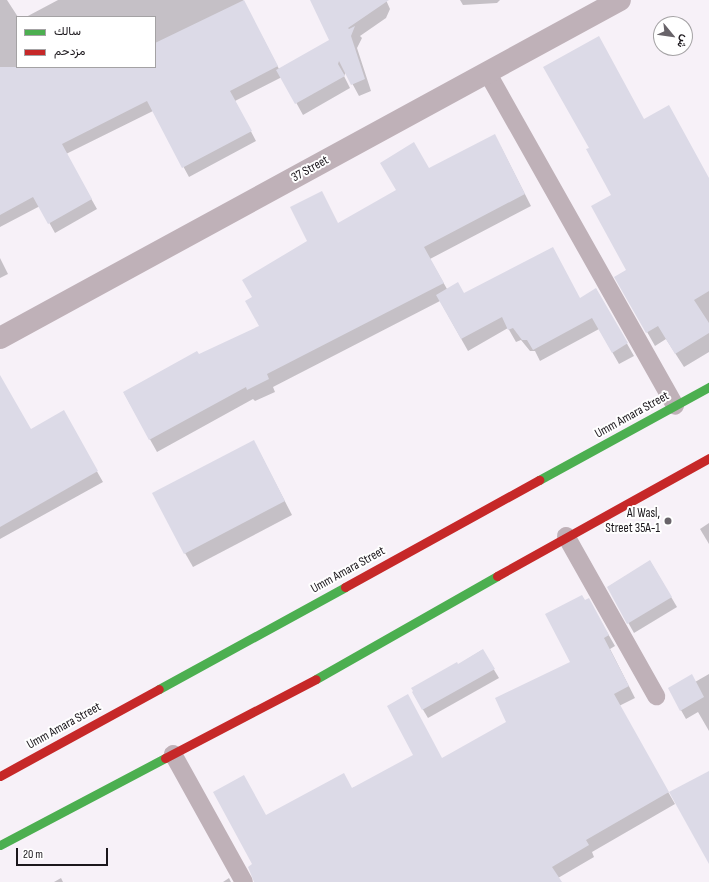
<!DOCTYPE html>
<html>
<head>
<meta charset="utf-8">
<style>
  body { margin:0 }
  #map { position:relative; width:709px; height:882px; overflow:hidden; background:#f7f1f8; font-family:"Sofia Sans Condensed",Vazirmatn,sans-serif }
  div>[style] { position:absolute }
  .shadow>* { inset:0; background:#0003 }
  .building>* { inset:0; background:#dcdae7 }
  .lane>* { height:18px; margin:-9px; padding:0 9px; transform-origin:9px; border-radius:9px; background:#bfb1b8 }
  .street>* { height:22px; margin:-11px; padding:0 11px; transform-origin:11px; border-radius:11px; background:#bfb1b8 }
  .fast>* { height:9px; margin:-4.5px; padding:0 4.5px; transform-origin:4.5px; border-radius:4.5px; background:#4caf50 }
  .jam>* { height:9px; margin:-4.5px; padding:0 4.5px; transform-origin:4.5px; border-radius:4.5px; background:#c62828 }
  .dots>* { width:11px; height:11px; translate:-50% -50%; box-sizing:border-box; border:2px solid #fff; border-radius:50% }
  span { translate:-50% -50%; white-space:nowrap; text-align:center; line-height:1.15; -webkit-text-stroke:4px #fff; paint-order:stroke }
  .street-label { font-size:13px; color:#1b171c }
  .poi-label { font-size:13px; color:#1b171c }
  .right { translate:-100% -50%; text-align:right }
  .legend { position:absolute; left:16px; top:16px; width:140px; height:52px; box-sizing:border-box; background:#fff; border:1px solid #a4a2a4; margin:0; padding:5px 7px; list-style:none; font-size:12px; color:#1b171c }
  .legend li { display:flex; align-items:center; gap:8px; height:20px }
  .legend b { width:20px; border:1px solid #a4a2a4 }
  .north { position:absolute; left:653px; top:16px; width:40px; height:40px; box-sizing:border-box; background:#fff; border:1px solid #a4a2a4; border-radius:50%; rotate:119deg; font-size:11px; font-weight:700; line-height:16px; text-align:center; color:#1b171c }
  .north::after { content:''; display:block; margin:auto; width:14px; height:18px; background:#686369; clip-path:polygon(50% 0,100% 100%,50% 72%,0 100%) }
  .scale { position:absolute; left:16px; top:848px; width:92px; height:18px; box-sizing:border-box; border:2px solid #1b171c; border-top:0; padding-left:5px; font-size:12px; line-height:14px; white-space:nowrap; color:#1b171c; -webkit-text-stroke:3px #fff; paint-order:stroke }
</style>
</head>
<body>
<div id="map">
  <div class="shadow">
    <i style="clip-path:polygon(0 0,7px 0,18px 17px,17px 67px,155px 67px,155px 17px,26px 17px,58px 0,243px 0,279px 69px,331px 41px,311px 0,386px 0,390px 9px,386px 18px,360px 36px,362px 38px,357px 48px,371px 91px,359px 96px,346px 72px,344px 76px,350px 88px,303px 115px,282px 77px,235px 101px,256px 141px,189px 177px,153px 111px,66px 154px,97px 209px,55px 233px,40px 206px,0 227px)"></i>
    <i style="clip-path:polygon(460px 0,500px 0,497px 3px,463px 5px)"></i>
    <i style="clip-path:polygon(644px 120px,709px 179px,709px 352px,684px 367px,666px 339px,655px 346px,616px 277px,627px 270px,612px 195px)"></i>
    <i style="clip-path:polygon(501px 147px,531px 206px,430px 259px,447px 289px,464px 294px,580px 299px,596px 289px,634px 356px,619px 364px,599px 329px,540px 361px,535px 351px,530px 351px,521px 340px,516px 342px,508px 328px,468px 351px,440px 301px,273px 387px,275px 392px,255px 401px,253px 399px,157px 452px,124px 393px,261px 327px,253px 298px,338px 224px,398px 191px,429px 170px)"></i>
    <i style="clip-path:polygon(0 258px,8px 274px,0 278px)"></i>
    <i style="clip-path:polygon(0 377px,30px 431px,63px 412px,103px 482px,0 539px)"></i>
    <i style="clip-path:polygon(261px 455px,292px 515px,193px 567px,185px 553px)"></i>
    <i style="clip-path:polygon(709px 523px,709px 544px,700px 529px)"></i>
    <i style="clip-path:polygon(650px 561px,677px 607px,634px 633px,608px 587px)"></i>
    <i style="clip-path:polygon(588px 599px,615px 646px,610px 649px,635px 698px,619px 706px,675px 804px,592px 852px,594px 857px,558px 878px,560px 882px,255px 882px,253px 865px,266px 816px,442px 759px,508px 723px,571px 663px,585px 601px)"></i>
    <i style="clip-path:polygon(482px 650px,499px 678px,428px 718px,413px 693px)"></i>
    <i style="clip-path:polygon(709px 674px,709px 731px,698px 712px,686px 719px,669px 689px,695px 682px)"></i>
    <i style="clip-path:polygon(61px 878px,63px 882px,54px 882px)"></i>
    <i style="clip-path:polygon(229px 878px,231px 882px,223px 882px)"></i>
  </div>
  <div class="building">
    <i style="clip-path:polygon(244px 0,278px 66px,230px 91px,252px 131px,182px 168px,147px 101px,62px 144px,92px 199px,48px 224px,33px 197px,0 215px,0 67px,155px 67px,155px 43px)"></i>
    <i style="clip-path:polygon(310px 0,389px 0,348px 28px,349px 29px,355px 26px,351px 36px,365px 79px,351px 85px,339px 61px,338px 64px,345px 76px,295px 104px,276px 70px,329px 40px)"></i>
    <i style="clip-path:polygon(599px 36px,644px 119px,669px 105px,709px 178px,709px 291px,694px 300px,709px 323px,709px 333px,675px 354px,658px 326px,646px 333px,614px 277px,626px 270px,591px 206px,611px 195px,586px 149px,589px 148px,543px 67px)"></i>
    <i style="clip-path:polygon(495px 134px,525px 194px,424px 247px,444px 283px,267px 374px,269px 379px,247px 390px,246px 387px,149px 440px,123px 392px,197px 351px,199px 354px,259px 326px,245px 301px,252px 297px,242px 280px,307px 241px,290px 207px,322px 191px,338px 223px,396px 190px,380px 163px,414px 142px,429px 168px)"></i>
    <i style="clip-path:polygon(553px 247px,580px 298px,596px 288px,628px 343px,612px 353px,592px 318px,533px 350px,527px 340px,522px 340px,513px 328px,508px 330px,502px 317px,461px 339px,436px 295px,458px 282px,464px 293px)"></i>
    <i style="clip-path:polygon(0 375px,31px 429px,64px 410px,98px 471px,0 527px)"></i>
    <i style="clip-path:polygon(254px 440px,285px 501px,184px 554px,152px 493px)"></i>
    <i style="clip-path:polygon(650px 560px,672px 597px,627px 624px,607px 587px)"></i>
    <i style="clip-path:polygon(582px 595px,585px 600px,589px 598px,609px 635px,604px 638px,629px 686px,614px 694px,669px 792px,586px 840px,589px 845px,552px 867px,562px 882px,254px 882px,248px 867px,252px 864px,213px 792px,244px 775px,266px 815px,344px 773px,352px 788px,413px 755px,387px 706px,408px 694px,442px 758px,506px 722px,495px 698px,570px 662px,545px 614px)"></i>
    <i style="clip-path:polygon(483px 649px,495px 669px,422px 710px,412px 692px,413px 691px,411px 688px,457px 662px,458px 664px)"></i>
    <i style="clip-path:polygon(692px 674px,704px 697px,680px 711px,668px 688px)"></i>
    <i style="clip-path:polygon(709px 771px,709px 864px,669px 792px)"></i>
  </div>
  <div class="lane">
    <i style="left:487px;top:72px;width:383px;rotate:60.6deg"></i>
    <i style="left:566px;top:536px;width:184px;rotate:60.6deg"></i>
    <i style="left:173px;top:754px;width:146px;rotate:61deg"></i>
  </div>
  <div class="street">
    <i style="left:0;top:338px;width:706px;rotate:-28.6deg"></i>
  </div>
  <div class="fast">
    <i style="left:539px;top:480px;width:194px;rotate:-28.7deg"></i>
    <i style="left:316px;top:679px;width:208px;rotate:-29.6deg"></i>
    <i style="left:159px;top:689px;width:212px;rotate:-28.7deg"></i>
    <i style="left:0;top:845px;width:187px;rotate:-27.8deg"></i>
  </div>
  <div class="jam">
    <i style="left:497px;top:576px;width:243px;rotate:-29.1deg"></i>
    <i style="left:345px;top:587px;width:222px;rotate:-28.9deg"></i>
    <i style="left:165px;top:758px;width:170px;rotate:-27.6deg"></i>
    <i style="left:0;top:776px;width:181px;rotate:-28.7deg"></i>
  </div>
  <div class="dots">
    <i style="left:668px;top:521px;background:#686369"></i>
  </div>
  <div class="street-label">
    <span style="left:310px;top:169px;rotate:-29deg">37 Street</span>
    <span style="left:632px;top:415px;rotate:-29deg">Umm Amara Street</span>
    <span style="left:348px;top:570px;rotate:-29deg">Umm Amara Street</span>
    <span style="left:64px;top:726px;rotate:-29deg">Umm Amara Street</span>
  </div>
  <div class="poi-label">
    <span class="right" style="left:660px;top:521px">Al Wasl,<br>Street 35A-1</span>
  </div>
  <ul class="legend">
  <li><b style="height:5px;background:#4caf50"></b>سالك</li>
  <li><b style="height:5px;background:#c62828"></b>مزدحم</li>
  </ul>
  <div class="north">ش</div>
  <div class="scale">20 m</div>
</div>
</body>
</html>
